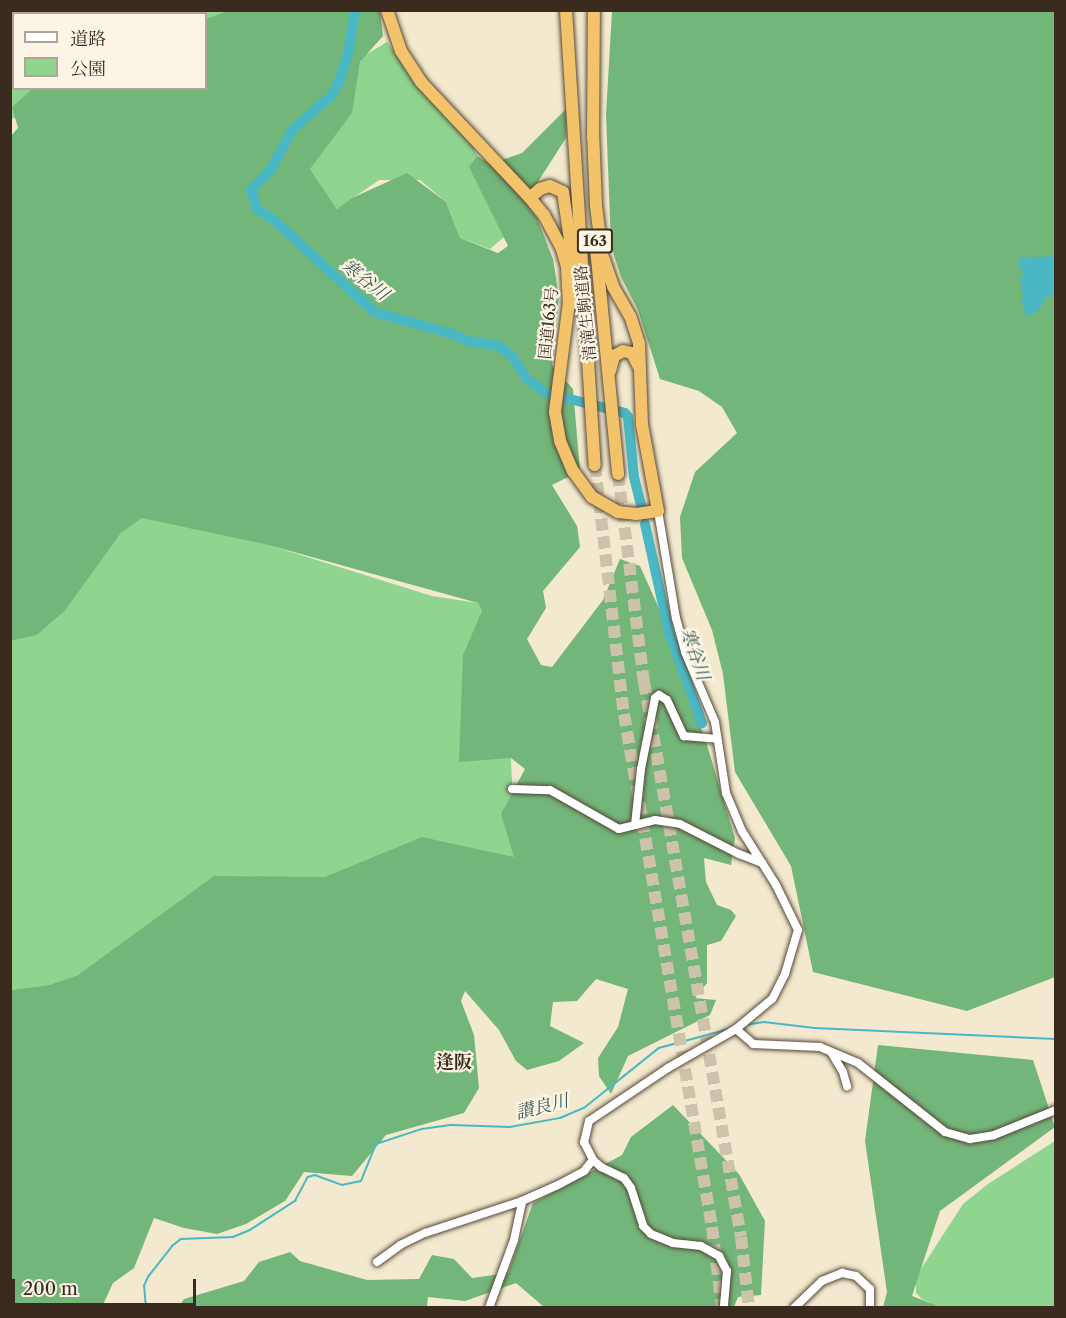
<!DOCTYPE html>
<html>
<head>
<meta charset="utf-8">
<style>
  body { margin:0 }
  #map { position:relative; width:1066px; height:1318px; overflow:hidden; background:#f2e9ce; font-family:"Libre Caslon Text","Noto Serif JP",serif }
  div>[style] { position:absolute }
  .green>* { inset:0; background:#8fd58f }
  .forest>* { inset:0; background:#73b67a }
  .water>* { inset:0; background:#4ab8c4 }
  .stream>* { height:1.5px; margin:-0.75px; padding:0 0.75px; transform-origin:0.75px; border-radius:0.75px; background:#4ab8c4 }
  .river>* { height:10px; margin:-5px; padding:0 5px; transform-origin:5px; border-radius:5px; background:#4ab8c4 }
  .highway-tunnel>* { height:12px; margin-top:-6px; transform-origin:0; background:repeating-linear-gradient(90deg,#cdc3ab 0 12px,transparent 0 18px) }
  .roads { filter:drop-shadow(0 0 2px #564738) drop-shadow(0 0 2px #564738) }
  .minor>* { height:8px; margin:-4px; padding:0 4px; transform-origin:4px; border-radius:4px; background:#fff }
  .highway>* { height:12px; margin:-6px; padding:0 6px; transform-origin:6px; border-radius:6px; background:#f2c36a }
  span { translate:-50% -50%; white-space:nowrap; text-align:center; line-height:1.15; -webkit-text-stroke:4.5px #fcf5e5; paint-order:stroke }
  .shield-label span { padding:2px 4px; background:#fcf5e5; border:2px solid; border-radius:4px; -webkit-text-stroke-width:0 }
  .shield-label { font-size:15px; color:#3b2a1e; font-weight:700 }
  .street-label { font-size:16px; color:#3b2a1e }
  .water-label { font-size:18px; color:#405c58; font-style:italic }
  .neighbourhood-label { font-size:18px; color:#3b2a1e; font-weight:700 }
  .frame { position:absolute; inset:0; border:12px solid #3b2a1e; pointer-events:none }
  .legend { position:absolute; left:12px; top:12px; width:195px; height:78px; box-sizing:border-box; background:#fcf5e5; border:2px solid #afa495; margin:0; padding:8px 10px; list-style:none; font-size:18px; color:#3b2a1e }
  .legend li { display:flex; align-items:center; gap:12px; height:30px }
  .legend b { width:30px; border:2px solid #afa495 }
  .scale { position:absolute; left:12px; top:1279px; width:184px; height:27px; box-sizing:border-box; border:3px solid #3b2a1e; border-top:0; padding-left:8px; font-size:18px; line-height:21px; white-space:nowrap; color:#3b2a1e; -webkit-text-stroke:4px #fcf5e5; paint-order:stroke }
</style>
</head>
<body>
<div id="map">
  <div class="green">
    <i style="clip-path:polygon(11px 11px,231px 11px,206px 22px,206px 14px,14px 14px,14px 88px,45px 89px,23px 116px,11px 119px)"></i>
    <i style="clip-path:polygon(387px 42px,428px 98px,473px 147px,511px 231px,490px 249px,460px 238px,446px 202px,420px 180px,379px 180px,337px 209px,310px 169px,350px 94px,362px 57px)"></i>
    <i style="clip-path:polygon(142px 517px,272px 546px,432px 596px,478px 603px,482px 611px,511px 758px,515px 858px,114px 952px,78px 975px,49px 985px,11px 990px,10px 641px,37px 635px,65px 611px,121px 533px)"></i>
    <i style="clip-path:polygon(1055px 1141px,1055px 1307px,938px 1307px,922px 1299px,916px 1293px,916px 1280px,921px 1269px,963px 1204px,988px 1184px)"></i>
  </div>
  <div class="forest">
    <i style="clip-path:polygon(11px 10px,93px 10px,93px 11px,92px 14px,14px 14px,13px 53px,11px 51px)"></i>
    <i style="clip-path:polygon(228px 11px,380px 11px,383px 36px,360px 62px,352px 113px,310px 169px,337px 209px,352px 198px,407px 173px,446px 202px,460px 238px,498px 253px,508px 246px,469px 167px,477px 156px,490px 164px,522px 153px,567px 108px,566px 138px,525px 202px,537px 218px,553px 259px,559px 297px,552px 365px,573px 389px,580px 471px,552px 485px,577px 526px,580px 547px,543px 591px,546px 608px,527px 639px,541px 665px,552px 667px,603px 600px,620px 559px,640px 566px,657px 604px,707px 745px,735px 838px,731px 865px,704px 858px,706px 882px,717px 905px,731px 910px,736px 916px,721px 941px,707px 945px,707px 983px,695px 998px,716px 1000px,710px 1015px,628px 1056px,611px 1094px,599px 1076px,598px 1058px,618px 1027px,628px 989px,596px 979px,577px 1001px,553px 1002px,550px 1026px,584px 1043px,559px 1061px,527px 1070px,516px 1061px,499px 1030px,465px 991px,461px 1001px,474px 1035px,479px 1088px,464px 1113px,386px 1135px,352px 1176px,304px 1172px,285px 1201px,246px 1224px,217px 1234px,184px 1228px,154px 1218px,134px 1268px,113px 1283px,102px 1307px,11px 1308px,10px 990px,49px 985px,78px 975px,214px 876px,325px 877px,422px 837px,514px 857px,501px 814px,525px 769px,511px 758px,459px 762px,463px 655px,482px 611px,478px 603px,272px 546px,142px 518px,121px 533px,65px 611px,37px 635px,11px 641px,10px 137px,18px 128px,12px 107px,32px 89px,206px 88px,206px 19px)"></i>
    <i style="clip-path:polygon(612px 11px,1055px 11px,1055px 977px,967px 1011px,813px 972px,791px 866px,735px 772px,723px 674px,712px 630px,682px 558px,680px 517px,695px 472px,737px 433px,722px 407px,699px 391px,660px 379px,638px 310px,621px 277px,611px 246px,606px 114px)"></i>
    <i style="clip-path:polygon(878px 1045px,1033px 1060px,1055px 1127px,940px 1211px,912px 1296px,940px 1307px,883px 1307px,887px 1292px,865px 1141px)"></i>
    <i style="clip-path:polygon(673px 1105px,739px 1174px,765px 1221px,761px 1295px,738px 1297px,734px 1307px,544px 1307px,516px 1283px,465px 1301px,428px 1297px,427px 1307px,178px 1308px,184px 1299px,244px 1281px,259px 1262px,290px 1252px,300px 1261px,367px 1280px,419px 1279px,432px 1255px,454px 1259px,472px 1278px,508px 1273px,533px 1203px,622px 1155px,631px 1137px)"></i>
  </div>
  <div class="water">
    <i style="clip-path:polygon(1055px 256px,1055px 294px,1046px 297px,1039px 310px,1027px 317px,1021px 301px,1024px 297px,1021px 292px,1021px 279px,1017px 277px,1025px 275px,1023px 270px,1018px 268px,1020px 258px)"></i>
  </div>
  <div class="stream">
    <i style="left:745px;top:1025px;width:19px;rotate:-9deg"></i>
    <i style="left:764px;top:1022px;width:51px;rotate:6.7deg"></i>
    <i style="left:815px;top:1028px;width:241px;rotate:2.6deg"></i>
    <i style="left:146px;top:1308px;width:22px;rotate:-95deg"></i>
    <i style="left:144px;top:1286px;width:10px;rotate:-66deg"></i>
    <i style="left:148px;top:1277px;width:39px;rotate:-52deg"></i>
    <i style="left:172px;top:1246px;width:11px;rotate:-38deg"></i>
    <i style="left:181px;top:1239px;width:52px;rotate:-2.2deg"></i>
    <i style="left:233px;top:1237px;width:18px;rotate:-22deg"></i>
    <i style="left:250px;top:1230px;width:54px;rotate:-32.8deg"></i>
    <i style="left:295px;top:1201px;width:27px;rotate:-62deg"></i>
    <i style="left:308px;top:1177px;width:7px;rotate:-16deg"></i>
    <i style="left:315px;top:1175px;width:29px;rotate:20deg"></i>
    <i style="left:342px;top:1185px;width:19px;rotate:-12deg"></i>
    <i style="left:361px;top:1181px;width:40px;rotate:-68deg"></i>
    <i style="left:376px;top:1144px;width:48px;rotate:-18.1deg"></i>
    <i style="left:422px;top:1129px;width:30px;rotate:-8deg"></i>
    <i style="left:452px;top:1125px;width:58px;rotate:2deg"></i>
    <i style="left:510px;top:1127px;width:51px;rotate:-10.2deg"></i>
    <i style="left:560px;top:1118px;width:26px;rotate:-23deg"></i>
    <i style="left:584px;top:1108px;width:96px;rotate:-38.7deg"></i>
    <i style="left:659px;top:1048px;width:73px;rotate:-15.2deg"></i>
  </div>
  <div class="river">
    <i style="left:355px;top:10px;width:44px;rotate:99.2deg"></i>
    <i style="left:348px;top:53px;width:27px;rotate:107deg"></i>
    <i style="left:340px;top:79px;width:18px;rotate:117deg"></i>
    <i style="left:332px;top:95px;width:53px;rotate:138.8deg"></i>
    <i style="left:292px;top:130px;width:43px;rotate:117.8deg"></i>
    <i style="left:272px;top:168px;width:30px;rotate:134deg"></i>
    <i style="left:251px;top:190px;width:20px;rotate:72deg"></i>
    <i style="left:257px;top:209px;width:20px;rotate:33deg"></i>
    <i style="left:274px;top:220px;width:136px;rotate:42.6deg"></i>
    <i style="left:374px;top:312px;width:82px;rotate:15.6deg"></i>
    <i style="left:453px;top:334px;width:17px;rotate:25deg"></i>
    <i style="left:468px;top:341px;width:31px;rotate:9deg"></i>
    <i style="left:499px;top:346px;width:16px;rotate:38deg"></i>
    <i style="left:512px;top:356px;width:27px;rotate:57deg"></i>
    <i style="left:527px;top:379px;width:24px;rotate:36deg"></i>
    <i style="left:546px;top:393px;width:81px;rotate:14.2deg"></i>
    <i style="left:625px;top:413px;width:5px;rotate:53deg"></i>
    <i style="left:628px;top:417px;width:60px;rotate:84.3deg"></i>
    <i style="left:634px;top:477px;width:30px;rotate:76deg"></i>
    <i style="left:645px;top:524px;width:111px;rotate:77.5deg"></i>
    <i style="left:669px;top:632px;width:97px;rotate:70.1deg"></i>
  </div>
  <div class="highway-tunnel">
    <i style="left:595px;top:465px;width:251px;rotate:83.4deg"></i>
    <i style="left:624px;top:714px;width:520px;rotate:80.27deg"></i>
    <i style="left:712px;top:1227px;width:82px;rotate:83deg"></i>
    <i style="left:618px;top:474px;width:210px;rotate:82.9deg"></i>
    <i style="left:644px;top:682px;width:563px;rotate:80.09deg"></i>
    <i style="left:741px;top:1237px;width:71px;rotate:83.6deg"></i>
  </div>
  <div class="roads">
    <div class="minor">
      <i style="left:658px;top:511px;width:109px;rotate:80.5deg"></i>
      <i style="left:676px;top:618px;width:35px;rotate:75deg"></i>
      <i style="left:685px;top:652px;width:76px;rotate:66.8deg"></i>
      <i style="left:715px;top:722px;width:72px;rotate:81.2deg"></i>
      <i style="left:726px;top:793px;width:41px;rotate:67.2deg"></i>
      <i style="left:742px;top:831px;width:64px;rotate:57.8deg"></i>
      <i style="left:776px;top:885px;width:50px;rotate:63.9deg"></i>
      <i style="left:798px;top:930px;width:46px;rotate:106.5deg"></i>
      <i style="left:785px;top:974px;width:28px;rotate:117deg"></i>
      <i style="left:772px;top:999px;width:47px;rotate:140.2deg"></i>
      <i style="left:736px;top:1029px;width:78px;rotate:150.2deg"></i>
      <i style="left:668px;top:1068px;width:95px;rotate:146.1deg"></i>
      <i style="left:589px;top:1121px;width:22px;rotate:103deg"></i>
      <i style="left:584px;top:1142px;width:20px;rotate:63deg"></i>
      <i style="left:593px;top:1160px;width:11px;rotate:41deg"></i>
      <i style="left:601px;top:1167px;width:25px;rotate:26deg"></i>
      <i style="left:624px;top:1178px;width:12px;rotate:55deg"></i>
      <i style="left:631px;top:1188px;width:40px;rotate:72deg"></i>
      <i style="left:643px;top:1226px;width:11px;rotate:45deg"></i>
      <i style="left:651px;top:1234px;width:24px;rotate:22deg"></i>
      <i style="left:673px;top:1243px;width:28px;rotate:6deg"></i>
      <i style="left:701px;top:1246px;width:21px;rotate:29deg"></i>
      <i style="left:719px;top:1256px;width:17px;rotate:62deg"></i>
      <i style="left:727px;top:1271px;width:37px;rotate:95deg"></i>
      <i style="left:512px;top:789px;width:38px;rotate:2deg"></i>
      <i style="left:550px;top:790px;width:79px;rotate:29.5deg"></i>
      <i style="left:619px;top:829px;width:37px;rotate:-14deg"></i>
      <i style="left:655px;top:820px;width:25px;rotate:9deg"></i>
      <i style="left:680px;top:824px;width:66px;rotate:27deg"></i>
      <i style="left:739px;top:854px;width:25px;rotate:21deg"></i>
      <i style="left:635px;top:825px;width:56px;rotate:-83.9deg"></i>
      <i style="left:641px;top:769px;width:72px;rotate:-78.8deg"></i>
      <i style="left:655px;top:698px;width:5px;rotate:-37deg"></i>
      <i style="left:659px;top:695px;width:9px;rotate:32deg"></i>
      <i style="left:667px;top:700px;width:40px;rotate:65deg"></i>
      <i style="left:684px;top:736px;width:33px;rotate:5deg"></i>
      <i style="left:736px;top:1029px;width:23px;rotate:41deg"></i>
      <i style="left:753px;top:1044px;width:67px;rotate:2.6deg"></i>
      <i style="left:820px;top:1047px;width:41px;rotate:22.8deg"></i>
      <i style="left:858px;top:1063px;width:111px;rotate:38.4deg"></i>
      <i style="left:945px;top:1132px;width:26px;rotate:16deg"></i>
      <i style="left:970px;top:1139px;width:24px;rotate:-9deg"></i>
      <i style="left:994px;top:1135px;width:67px;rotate:-22deg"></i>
      <i style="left:831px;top:1052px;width:23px;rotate:59deg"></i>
      <i style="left:843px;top:1072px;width:15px;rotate:74deg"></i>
      <i style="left:377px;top:1262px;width:29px;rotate:-36deg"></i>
      <i style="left:400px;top:1245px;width:28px;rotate:-26deg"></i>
      <i style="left:425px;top:1233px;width:102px;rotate:-18.3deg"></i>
      <i style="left:522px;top:1201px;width:39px;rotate:-24deg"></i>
      <i style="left:558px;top:1185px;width:30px;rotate:-28deg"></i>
      <i style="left:584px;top:1171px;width:14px;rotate:-51deg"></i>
      <i style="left:489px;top:1308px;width:72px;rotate:-69.8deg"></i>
      <i style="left:514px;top:1240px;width:40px;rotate:-78deg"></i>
      <i style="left:794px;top:1308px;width:39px;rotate:-44deg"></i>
      <i style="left:822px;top:1281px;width:22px;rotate:-22deg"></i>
      <i style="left:842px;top:1273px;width:14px;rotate:12deg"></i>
      <i style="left:856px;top:1276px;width:19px;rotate:43deg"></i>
      <i style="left:870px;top:1289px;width:19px;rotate:90deg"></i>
    </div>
    <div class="highway">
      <i style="left:387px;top:10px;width:43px;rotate:71.1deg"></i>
      <i style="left:401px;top:51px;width:37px;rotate:57deg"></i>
      <i style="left:421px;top:82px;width:159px;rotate:46.8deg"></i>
      <i style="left:530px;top:198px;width:22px;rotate:51deg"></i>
      <i style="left:544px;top:215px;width:38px;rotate:62deg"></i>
      <i style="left:562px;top:249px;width:19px;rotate:74deg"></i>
      <i style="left:567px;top:267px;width:35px;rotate:87deg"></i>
      <i style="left:569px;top:302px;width:111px;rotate:97.3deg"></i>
      <i style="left:555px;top:412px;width:29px;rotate:80deg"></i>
      <i style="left:560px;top:441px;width:33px;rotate:67deg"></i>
      <i style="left:573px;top:471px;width:32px;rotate:54deg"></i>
      <i style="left:592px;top:497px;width:30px;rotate:30deg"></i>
      <i style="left:618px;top:512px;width:18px;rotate:6deg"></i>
      <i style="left:636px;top:514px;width:22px;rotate:-8deg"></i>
      <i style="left:658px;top:511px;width:87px;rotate:-100.5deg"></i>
      <i style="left:642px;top:425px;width:82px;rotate:-92.1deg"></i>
      <i style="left:639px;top:343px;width:28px;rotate:-108deg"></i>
      <i style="left:630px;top:316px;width:34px;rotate:-120deg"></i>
      <i style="left:613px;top:286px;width:34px;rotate:-109deg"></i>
      <i style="left:602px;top:254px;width:48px;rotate:-97.1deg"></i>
      <i style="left:596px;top:206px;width:74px;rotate:-92.3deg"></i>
      <i style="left:566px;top:10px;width:456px;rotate:86.4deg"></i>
      <i style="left:593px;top:138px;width:128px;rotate:-89.6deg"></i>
      <i style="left:530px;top:198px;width:13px;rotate:-42deg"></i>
      <i style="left:540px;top:189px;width:10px;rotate:-17deg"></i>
      <i style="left:550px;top:186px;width:14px;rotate:25deg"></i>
      <i style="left:563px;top:192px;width:83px;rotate:81.7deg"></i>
      <i style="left:596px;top:248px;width:227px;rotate:84.4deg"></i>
      <i style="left:610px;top:371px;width:16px;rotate:-75deg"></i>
      <i style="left:614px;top:356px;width:10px;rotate:-29deg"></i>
      <i style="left:623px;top:351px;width:9px;rotate:13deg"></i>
      <i style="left:632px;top:353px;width:16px;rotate:63deg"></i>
    </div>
  </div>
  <div class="shield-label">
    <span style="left:595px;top:241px">163</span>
  </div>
  <div class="street-label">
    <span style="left:585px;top:313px;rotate:-96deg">清滝生駒道路</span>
    <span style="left:548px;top:323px;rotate:-84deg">国道163号</span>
  </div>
  <div class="water-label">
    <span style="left:365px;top:280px;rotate:38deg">寒谷川</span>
    <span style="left:695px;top:654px;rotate:71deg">寒谷川</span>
    <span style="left:542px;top:1107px;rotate:-14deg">讃良川</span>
  </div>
  <div class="neighbourhood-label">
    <span style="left:454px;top:1062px">逢阪</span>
  </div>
  <div class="frame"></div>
  <ul class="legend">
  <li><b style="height:8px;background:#fff"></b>道路</li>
  <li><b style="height:16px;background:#8fd58f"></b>公園</li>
  </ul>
  <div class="scale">200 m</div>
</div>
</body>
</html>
